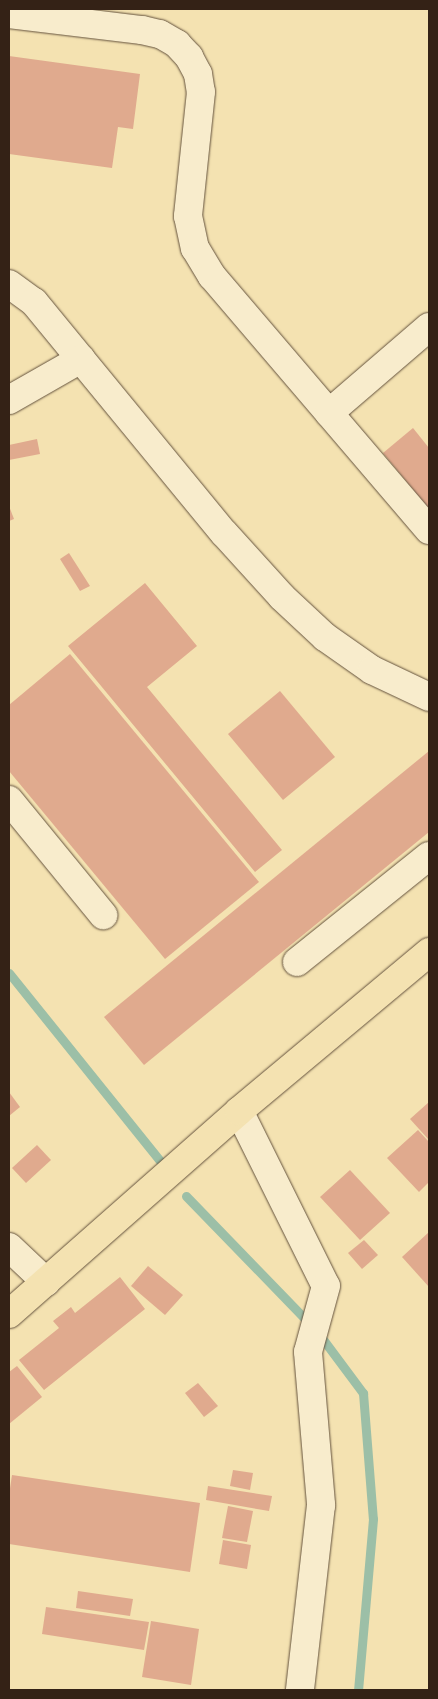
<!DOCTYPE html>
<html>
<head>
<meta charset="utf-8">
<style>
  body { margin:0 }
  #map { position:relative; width:438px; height:1699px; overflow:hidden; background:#f4e2b1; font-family:Alegreya,serif }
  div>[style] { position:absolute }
  .stream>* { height:9px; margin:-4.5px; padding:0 4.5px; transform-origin:4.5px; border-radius:4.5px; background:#9cbfa7 }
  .building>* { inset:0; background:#e0aa8e }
  .roads { filter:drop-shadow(0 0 1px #64523d) drop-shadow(0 0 1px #64523d) }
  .minor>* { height:28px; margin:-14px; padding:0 14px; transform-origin:14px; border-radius:14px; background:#f8eccc }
  .major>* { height:28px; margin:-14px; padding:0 14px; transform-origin:14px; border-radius:14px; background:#f4e2b1 }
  span { translate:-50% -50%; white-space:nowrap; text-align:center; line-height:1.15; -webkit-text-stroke:5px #f8eccc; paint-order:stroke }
  .frame { position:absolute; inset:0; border:10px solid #342216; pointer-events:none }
</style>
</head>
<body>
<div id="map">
  <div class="stream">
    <i style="left:9px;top:973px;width:243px;rotate:51.2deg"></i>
    <i style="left:186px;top:1196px;width:178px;rotate:45.9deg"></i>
    <i style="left:319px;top:1334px;width:74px;rotate:53.3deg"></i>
    <i style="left:363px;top:1393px;width:126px;rotate:85.5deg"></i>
    <i style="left:373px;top:1519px;width:172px;rotate:95deg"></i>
  </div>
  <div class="building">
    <i style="clip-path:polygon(9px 56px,140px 74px,133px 129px,118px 127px,112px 168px,9px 154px)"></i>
    <i style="clip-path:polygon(413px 428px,429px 448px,429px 509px,383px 453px)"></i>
    <i style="clip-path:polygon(37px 439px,40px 454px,9px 460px,9px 445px)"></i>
    <i style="clip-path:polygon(9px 506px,14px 519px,9px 521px)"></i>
    <i style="clip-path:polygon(69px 553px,90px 586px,80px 591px,60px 559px)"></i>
    <i style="clip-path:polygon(145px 583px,197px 646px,147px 687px,282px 850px,255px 872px,68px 646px)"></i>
    <i style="clip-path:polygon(70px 654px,259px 882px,165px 959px,9px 771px,9px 705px)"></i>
    <i style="clip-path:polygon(280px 691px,335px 757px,283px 800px,228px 734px)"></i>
    <i style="clip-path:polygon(429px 751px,429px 832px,144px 1065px,104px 1017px)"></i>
    <i style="clip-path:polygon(9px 1092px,20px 1107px,9px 1116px)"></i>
    <i style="clip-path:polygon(429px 1102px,429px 1140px,410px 1119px)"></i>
    <i style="clip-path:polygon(418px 1130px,429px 1142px,429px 1182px,419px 1192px,387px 1158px)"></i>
    <i style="clip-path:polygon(37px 1145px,51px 1160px,26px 1183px,12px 1168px)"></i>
    <i style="clip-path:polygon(350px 1170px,390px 1213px,360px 1240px,320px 1197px)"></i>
    <i style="clip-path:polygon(429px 1232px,429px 1287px,402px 1257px)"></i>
    <i style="clip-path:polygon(364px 1240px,378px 1255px,362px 1269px,348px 1253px)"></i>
    <i style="clip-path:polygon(148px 1266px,183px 1295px,165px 1315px,131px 1286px)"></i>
    <i style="clip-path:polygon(120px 1277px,145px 1309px,44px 1390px,19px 1360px,59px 1328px,53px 1321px,71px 1307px,75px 1313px)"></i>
    <i style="clip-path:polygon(17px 1366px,42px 1397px,9px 1424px,9px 1372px)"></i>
    <i style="clip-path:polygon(198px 1383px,218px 1406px,204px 1417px,185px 1393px)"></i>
    <i style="clip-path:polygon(233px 1470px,253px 1473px,250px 1490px,230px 1486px)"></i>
    <i style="clip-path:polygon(12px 1475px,200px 1503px,190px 1572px,9px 1544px,9px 1495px)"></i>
    <i style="clip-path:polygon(208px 1486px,272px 1496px,269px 1511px,206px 1500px)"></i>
    <i style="clip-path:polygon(228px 1506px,253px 1511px,247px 1542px,222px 1538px)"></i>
    <i style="clip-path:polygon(223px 1540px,251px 1545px,247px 1569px,219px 1564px)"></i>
    <i style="clip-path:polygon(78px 1591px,133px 1599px,130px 1616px,76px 1608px)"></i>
    <i style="clip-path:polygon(46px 1607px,149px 1622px,144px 1650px,42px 1634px)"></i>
    <i style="clip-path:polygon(151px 1621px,199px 1629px,191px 1685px,142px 1677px)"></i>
  </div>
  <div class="roads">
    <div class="minor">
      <i style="left:9px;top:14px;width:134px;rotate:6.9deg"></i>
      <i style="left:142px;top:30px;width:18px;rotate:13deg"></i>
      <i style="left:160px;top:34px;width:20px;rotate:30deg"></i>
      <i style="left:177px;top:44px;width:18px;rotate:47deg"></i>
      <i style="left:189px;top:57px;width:19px;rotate:62deg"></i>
      <i style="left:198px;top:74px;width:18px;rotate:81deg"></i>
      <i style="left:201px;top:92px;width:125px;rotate:96deg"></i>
      <i style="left:188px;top:216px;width:33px;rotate:78deg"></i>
      <i style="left:195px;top:248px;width:33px;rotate:59deg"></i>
      <i style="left:212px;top:276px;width:334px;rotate:49.5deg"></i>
      <i style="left:9px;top:284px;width:31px;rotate:36deg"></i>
      <i style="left:34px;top:302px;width:299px;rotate:50.6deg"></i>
      <i style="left:224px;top:533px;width:86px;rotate:47.8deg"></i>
      <i style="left:282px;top:597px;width:59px;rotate:42.9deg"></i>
      <i style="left:325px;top:637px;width:57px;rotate:35.1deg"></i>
      <i style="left:372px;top:670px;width:63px;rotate:25.3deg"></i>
      <i style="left:9px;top:400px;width:83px;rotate:-29.7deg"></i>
      <i style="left:329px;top:413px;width:132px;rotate:-40.7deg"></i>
      <i style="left:9px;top:800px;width:149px;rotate:50.7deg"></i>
      <i style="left:297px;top:962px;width:169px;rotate:-38.8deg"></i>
      <i style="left:239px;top:1111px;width:195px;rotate:63.6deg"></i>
      <i style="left:326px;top:1286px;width:68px;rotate:105.3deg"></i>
      <i style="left:308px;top:1352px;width:154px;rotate:85.1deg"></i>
      <i style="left:321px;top:1505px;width:186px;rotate:96.5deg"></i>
      <i style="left:9px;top:1247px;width:51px;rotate:43.4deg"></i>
    </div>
    <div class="major">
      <i style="left:9px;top:1314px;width:307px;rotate:-41.4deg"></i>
      <i style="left:239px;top:1111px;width:248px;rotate:-39.9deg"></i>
    </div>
  </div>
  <div class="frame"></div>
</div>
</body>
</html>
